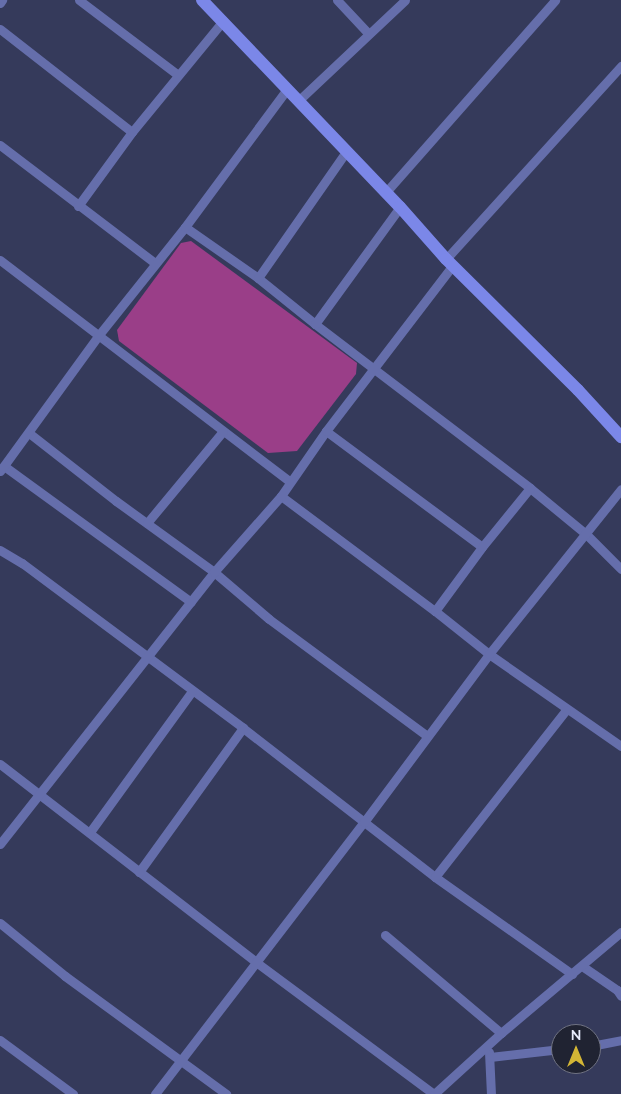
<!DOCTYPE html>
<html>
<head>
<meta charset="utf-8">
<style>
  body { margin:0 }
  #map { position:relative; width:621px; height:1094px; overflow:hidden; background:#353a5b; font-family:Mulish,sans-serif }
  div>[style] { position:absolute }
  .green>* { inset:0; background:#9a3e88 }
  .street>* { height:9px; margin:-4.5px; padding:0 4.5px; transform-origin:4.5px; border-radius:4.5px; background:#656eab }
  .secondary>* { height:12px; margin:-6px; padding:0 6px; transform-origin:6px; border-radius:6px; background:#7b87e8 }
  span { translate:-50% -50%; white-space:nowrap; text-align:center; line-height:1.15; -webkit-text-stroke:5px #202332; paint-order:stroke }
  .north { position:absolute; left:551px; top:1024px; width:50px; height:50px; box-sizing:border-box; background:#202332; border:1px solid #707383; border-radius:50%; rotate:0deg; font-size:14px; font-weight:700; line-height:20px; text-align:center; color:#e8ecfd }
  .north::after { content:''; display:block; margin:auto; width:18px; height:22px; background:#d3b635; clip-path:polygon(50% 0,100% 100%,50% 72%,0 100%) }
</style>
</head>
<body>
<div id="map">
  <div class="green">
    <i style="clip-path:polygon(191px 241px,357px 363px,356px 374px,297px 451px,268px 453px,119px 341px,117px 330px,181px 243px)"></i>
  </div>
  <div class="street">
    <i style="left:79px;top:0;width:124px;rotate:37.1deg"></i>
    <i style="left:337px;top:0;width:45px;rotate:46.8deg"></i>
    <i style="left:0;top:3px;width:4px;rotate:-56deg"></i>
    <i style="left:0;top:29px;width:167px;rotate:38deg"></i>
    <i style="left:298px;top:101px;width:147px;rotate:-43.3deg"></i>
    <i style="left:0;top:145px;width:195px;rotate:37.3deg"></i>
    <i style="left:386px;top:192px;width:256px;rotate:-48.6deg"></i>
    <i style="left:78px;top:206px;width:92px;rotate:-53.9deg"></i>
    <i style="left:132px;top:132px;width:144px;rotate:-50.7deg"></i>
    <i style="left:185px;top:227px;width:89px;rotate:34.9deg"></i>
    <i style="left:258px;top:278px;width:73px;rotate:38.9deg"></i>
    <i style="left:315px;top:324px;width:270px;rotate:37.3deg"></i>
    <i style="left:530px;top:488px;width:74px;rotate:39.5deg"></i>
    <i style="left:587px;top:535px;width:48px;rotate:45deg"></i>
    <i style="left:446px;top:259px;width:261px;rotate:-47.8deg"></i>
    <i style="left:0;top:260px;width:365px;rotate:37.4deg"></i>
    <i style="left:258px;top:278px;width:154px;rotate:-55.1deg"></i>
    <i style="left:315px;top:324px;width:145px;rotate:-54deg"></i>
    <i style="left:326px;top:431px;width:194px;rotate:36.6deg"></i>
    <i style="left:29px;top:433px;width:110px;rotate:38deg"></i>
    <i style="left:116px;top:501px;width:121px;rotate:35.9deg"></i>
    <i style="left:214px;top:572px;width:72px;rotate:40.5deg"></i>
    <i style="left:269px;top:619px;width:197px;rotate:36.5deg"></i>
    <i style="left:4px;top:466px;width:231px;rotate:36deg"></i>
    <i style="left:0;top:471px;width:167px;rotate:-54deg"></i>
    <i style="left:98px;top:336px;width:139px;rotate:-51.4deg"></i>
    <i style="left:185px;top:227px;width:172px;rotate:-53.5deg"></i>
    <i style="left:281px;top:496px;width:192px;rotate:36.8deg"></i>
    <i style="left:435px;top:611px;width:69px;rotate:38.5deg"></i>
    <i style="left:489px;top:654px;width:161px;rotate:34.9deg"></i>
    <i style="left:147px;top:523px;width:119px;rotate:-50.4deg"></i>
    <i style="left:0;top:550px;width:26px;rotate:31deg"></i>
    <i style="left:22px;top:563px;width:276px;rotate:36.7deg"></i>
    <i style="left:243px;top:728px;width:243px;rotate:37.8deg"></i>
    <i style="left:435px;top:877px;width:168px;rotate:35.3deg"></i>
    <i style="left:435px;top:611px;width:79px;rotate:-53.7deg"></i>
    <i style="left:482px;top:547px;width:76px;rotate:-50.9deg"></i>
    <i style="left:0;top:764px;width:324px;rotate:37.7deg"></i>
    <i style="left:256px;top:962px;width:222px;rotate:36.6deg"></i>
    <i style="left:90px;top:832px;width:174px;rotate:-54.1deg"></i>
    <i style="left:0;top:844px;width:346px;rotate:-51.8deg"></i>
    <i style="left:214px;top:572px;width:101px;rotate:-48.6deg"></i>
    <i style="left:281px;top:496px;width:79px;rotate:-55.3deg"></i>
    <i style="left:326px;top:431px;width:209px;rotate:-52.6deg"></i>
    <i style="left:139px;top:872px;width:178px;rotate:-54.2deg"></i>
    <i style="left:435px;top:877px;width:212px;rotate:-51.9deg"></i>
    <i style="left:0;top:923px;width:84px;rotate:39.2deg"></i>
    <i style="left:65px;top:976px;width:200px;rotate:36.2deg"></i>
    <i style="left:385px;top:935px;width:152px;rotate:40.2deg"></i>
    <i style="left:582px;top:966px;width:42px;rotate:34.4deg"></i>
    <i style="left:617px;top:990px;width:7px;rotate:56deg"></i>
    <i style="left:0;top:1040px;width:91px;rotate:36.5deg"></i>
    <i style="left:591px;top:1046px;width:31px;rotate:-11deg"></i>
    <i style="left:489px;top:1052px;width:42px;rotate:87.3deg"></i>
    <i style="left:490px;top:1057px;width:71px;rotate:-6.4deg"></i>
    <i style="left:155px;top:1094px;width:343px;rotate:-52.5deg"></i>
    <i style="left:364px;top:822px;width:209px;rotate:-53.3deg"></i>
    <i style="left:489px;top:654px;width:211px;rotate:-51.3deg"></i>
    <i style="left:434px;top:1094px;width:91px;rotate:-42.3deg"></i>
    <i style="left:501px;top:1033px;width:157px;rotate:-40.1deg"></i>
  </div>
  <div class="secondary">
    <i style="left:202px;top:0;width:286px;rotate:46.3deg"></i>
    <i style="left:400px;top:207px;width:69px;rotate:48.5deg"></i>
    <i style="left:446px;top:259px;width:186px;rotate:44.8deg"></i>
    <i style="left:578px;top:390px;width:64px;rotate:47.5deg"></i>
  </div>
  <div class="north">N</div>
</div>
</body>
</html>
